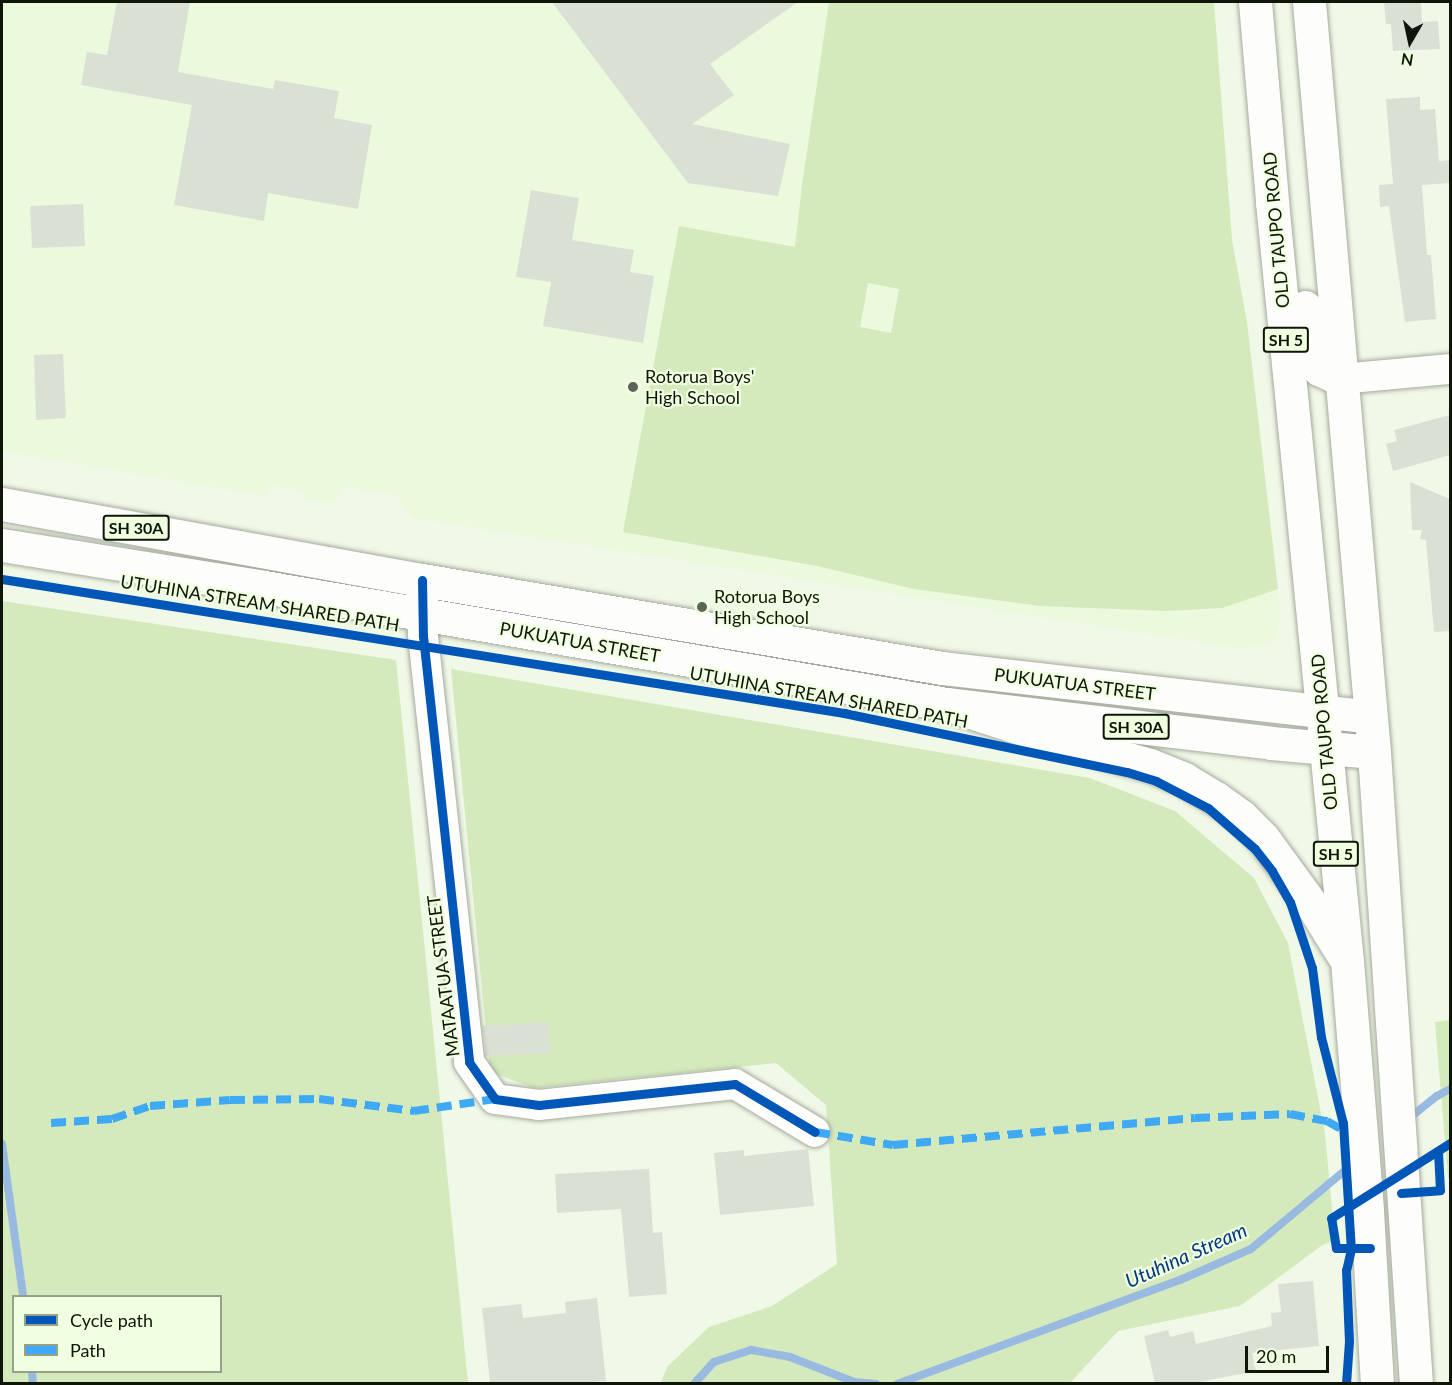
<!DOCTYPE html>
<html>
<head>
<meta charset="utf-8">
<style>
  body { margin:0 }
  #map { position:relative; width:1452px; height:1385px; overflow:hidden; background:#f0f8e7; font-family:Lato,sans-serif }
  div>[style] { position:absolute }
  .built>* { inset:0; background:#ebf9dc }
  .green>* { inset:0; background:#d4eabc }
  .stream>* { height:8px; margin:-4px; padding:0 4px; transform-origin:4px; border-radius:4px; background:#98b9e0 }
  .building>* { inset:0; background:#dae1d4 }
  .roads { filter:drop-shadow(0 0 2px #a5aa9e) drop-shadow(0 0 2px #a5aa9e) }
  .minor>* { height:30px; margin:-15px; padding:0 15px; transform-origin:15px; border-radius:15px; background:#fdfefb }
  .primary>* { height:33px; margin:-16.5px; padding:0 16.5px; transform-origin:16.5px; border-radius:16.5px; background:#fdfefb }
  .trunk>* { height:33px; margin:-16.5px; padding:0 16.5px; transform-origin:16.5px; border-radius:16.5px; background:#fdfefb }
  .quiet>* { height:8px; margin-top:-4px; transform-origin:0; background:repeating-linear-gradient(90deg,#3fa9f5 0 15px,transparent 0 23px) }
  .cycleway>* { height:9px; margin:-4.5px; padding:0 4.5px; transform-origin:4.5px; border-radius:4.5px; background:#0057b8 }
  .dots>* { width:16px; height:16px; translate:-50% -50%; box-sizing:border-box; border:3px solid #f0ffe0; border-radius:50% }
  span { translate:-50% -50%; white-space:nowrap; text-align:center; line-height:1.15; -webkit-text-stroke:4.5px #f0ffe0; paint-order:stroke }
  .shield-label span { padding:2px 4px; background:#f0ffe0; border:2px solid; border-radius:4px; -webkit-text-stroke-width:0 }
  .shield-label { font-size:16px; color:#10150a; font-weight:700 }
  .street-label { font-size:18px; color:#10150a }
  .poi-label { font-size:18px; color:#10150a }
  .left { translate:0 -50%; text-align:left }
  .water-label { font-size:20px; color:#003881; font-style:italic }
  .frame { position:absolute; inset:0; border:3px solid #10150a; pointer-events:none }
  .legend { position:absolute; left:12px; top:1295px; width:210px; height:78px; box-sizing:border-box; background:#f0ffe0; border:2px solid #96a18a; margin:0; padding:8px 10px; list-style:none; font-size:18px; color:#10150a }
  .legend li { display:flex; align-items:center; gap:12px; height:30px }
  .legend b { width:30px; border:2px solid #96a18a }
  .north { position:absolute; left:1380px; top:12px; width:60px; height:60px; -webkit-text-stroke:4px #f0ffe0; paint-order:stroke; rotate:189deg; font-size:16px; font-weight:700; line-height:24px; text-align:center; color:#10150a }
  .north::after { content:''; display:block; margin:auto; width:21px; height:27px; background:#10150a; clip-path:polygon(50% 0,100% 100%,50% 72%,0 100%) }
  .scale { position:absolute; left:1245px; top:1346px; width:84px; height:27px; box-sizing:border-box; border:3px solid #10150a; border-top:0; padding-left:8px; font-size:18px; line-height:21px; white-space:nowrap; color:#10150a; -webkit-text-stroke:4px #f0ffe0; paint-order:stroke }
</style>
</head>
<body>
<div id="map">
  <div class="built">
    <i style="clip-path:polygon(2px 2px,1214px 2px,1232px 240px,1247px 322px,1280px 614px,1277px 636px,1268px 643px,1251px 647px,1233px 647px,413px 518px,396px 495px,340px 486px,339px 497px,334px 503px,304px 498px,304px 491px,269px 485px,266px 496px,2px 451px)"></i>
  </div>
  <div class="green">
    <i style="clip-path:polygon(evenodd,829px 2px,1214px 2px,1232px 240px,1247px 322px,1278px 589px,1222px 608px,1166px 611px,1040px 606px,914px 589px,817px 566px,623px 532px,679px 226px,795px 247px,802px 185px,829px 2px,868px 283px,899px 289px,891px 333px,860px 327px,868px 283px)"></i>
    <i style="clip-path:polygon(evenodd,2px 601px,396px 660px,468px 1383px,2px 1383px,2px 601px,14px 1296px,220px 1296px,220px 1372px,14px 1372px,14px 1296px)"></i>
    <i style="clip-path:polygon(451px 669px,1090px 778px,1175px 811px,1254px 878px,1288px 943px,1325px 1134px,1335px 1240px,1321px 1246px,1240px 1306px,1118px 1331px,1070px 1383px,661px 1383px,667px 1367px,709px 1327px,772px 1306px,837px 1264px,826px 1105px,776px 1063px,534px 1088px,490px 1072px)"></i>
    <i style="clip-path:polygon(1450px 1020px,1450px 1177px,1448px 1178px,1435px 1022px)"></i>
  </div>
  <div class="stream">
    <i style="left:1407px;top:1120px;width:38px;rotate:-39deg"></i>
    <i style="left:1437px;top:1096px;width:15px;rotate:-28deg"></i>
    <i style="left:2px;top:1144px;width:153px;rotate:82.1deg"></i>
    <i style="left:32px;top:1372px;width:12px;rotate:85deg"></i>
    <i style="left:694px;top:1384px;width:30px;rotate:-48deg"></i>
    <i style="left:714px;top:1362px;width:39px;rotate:-18deg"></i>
    <i style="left:751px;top:1350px;width:40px;rotate:10deg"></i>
    <i style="left:790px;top:1357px;width:69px;rotate:21.3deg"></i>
    <i style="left:854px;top:1382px;width:22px;rotate:5deg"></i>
    <i style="left:897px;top:1384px;width:302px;rotate:-20.2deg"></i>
    <i style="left:1180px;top:1280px;width:77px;rotate:-23.6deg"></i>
    <i style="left:1251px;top:1249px;width:136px;rotate:-39.9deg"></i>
  </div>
  <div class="building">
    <i style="clip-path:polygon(117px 2px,190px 2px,178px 72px,273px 89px,275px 80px,339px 91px,334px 118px,372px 125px,358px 209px,268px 193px,264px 221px,174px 205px,192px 105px,81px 85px,87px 52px,107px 55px)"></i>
    <i style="clip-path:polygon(552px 2px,798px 2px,710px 64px,734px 95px,692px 124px,790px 144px,778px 196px,688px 183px)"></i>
    <i style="clip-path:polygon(1384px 2px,1421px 2px,1422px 22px,1438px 21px,1440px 49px,1393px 51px,1391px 24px,1386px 24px)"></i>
    <i style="clip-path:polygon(1420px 97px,1420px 110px,1435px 109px,1439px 161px,1450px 160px,1450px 183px,1422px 185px,1427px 255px,1431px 255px,1436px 319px,1405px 322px,1389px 206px,1380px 207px,1379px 185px,1393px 184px,1386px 99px)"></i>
    <i style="clip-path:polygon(531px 190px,579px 198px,572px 240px,634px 250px,630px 272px,654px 276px,643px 343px,543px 326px,551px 282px,516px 277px)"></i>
    <i style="clip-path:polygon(83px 204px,85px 246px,32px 248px,30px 206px)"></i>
    <i style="clip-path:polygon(63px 354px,66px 418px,36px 420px,34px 355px)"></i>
    <i style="clip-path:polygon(1450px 415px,1450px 455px,1393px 471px,1386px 444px,1397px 441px,1394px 430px)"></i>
    <i style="clip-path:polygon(1410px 482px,1450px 499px,1450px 631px,1434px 632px,1426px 540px,1420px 539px,1422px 530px,1412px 530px)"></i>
    <i style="clip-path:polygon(548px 1022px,550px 1053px,486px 1056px,483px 1026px)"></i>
    <i style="clip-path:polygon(808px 1149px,814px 1206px,720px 1215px,714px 1153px,744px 1150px,744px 1156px)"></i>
    <i style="clip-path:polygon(649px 1169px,653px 1233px,662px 1232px,667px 1294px,629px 1297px,621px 1209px,557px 1213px,555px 1174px)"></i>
    <i style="clip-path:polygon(1313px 1281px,1319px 1346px,1252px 1353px,1256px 1371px,1194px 1383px,1155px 1383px,1144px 1336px,1168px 1330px,1170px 1337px,1193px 1331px,1196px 1344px,1272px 1326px,1271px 1313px,1281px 1312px,1278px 1284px)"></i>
    <i style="clip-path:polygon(597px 1298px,606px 1381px,580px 1383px,490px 1383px,482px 1308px,521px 1304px,523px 1318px,566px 1313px,565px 1302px)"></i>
  </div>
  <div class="roads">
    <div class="minor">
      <i style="left:1340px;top:379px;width:110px;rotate:-5.2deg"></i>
      <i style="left:422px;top:589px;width:47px;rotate:88.8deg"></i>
      <i style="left:423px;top:636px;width:428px;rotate:83.8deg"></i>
      <i style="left:469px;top:1062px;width:45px;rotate:54.9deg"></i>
      <i style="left:495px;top:1099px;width:44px;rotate:7.8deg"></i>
      <i style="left:539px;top:1105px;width:197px;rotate:-6.1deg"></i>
      <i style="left:735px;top:1084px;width:93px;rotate:31deg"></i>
    </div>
    <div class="primary">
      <i style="left:2px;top:504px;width:427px;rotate:10.3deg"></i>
      <i style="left:422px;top:580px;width:527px;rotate:9.61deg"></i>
      <i style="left:942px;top:668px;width:431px;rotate:6.5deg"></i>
      <i style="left:2px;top:545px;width:265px;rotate:9.1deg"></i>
      <i style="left:264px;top:587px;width:692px;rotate:9.73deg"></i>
      <i style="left:946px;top:704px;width:327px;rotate:6.8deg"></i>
      <i style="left:1271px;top:743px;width:103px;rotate:5deg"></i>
    </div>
    <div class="trunk">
      <i style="left:1255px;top:2px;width:201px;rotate:85.1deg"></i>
      <i style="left:1272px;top:202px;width:763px;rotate:84.36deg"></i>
      <i style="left:1347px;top:961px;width:251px;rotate:85.4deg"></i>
      <i style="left:1367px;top:1211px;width:173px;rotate:86.7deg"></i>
      <i style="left:1309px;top:2px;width:753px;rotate:85.05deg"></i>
      <i style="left:1374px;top:752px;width:633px;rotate:86.2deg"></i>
      <i style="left:1305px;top:307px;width:40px;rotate:84.3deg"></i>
      <i style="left:1309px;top:347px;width:14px;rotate:73deg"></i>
      <i style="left:1313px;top:360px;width:11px;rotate:56deg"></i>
      <i style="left:1319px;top:369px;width:23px;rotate:25deg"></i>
      <i style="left:946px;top:704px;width:87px;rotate:18deg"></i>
      <i style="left:1029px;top:731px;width:126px;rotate:15.7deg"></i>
      <i style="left:1150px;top:765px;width:37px;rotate:22deg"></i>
      <i style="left:1184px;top:779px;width:37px;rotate:31deg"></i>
      <i style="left:1216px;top:798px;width:31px;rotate:36deg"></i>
      <i style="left:1241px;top:816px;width:31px;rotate:45deg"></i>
      <i style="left:1263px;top:838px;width:87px;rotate:53.9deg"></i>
      <i style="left:1314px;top:908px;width:55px;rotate:58.3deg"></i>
    </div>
  </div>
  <div class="quiet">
    <i style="left:51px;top:1123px;width:61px;rotate:-3.8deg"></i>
    <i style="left:112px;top:1119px;width:40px;rotate:-18.9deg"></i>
    <i style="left:150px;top:1106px;width:80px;rotate:-4.3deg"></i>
    <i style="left:230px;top:1100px;width:89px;rotate:-0.6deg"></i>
    <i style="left:319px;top:1099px;width:96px;rotate:7.2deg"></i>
    <i style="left:414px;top:1111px;width:82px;rotate:-8.4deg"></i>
    <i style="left:815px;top:1132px;width:79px;rotate:9.5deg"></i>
    <i style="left:893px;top:1145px;width:303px;rotate:-5.1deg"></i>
    <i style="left:1195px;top:1118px;width:95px;rotate:-2.4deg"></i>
    <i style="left:1290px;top:1114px;width:38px;rotate:11deg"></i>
    <i style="left:1327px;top:1121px;width:20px;rotate:30deg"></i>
  </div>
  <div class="cycleway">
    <i style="left:2px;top:579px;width:853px;rotate:9.04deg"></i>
    <i style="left:844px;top:713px;width:289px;rotate:11.8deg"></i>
    <i style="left:1127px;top:772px;width:30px;rotate:17deg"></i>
    <i style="left:1156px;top:781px;width:59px;rotate:27.4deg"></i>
    <i style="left:1208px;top:808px;width:62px;rotate:41.1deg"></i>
    <i style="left:1255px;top:849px;width:28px;rotate:52deg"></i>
    <i style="left:1272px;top:871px;width:36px;rotate:60deg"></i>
    <i style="left:1290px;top:902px;width:70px;rotate:71.6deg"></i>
    <i style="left:1312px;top:968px;width:70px;rotate:82.6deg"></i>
    <i style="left:1321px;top:1037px;width:89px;rotate:75.7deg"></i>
    <i style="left:1343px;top:1123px;width:126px;rotate:86.4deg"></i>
    <i style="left:1351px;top:1249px;width:22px;rotate:103deg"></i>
    <i style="left:1346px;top:1270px;width:71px;rotate:87.6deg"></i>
    <i style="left:1349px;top:1341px;width:43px;rotate:94deg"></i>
    <i style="left:422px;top:580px;width:56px;rotate:89deg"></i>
    <i style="left:423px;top:636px;width:428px;rotate:83.8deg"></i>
    <i style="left:469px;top:1062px;width:45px;rotate:54.9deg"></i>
    <i style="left:495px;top:1099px;width:44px;rotate:7.8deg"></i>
    <i style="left:539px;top:1105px;width:197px;rotate:-6.1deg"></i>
    <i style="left:735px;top:1084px;width:93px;rotate:31deg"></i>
    <i style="left:1401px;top:1193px;width:39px;rotate:-4deg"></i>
    <i style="left:1440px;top:1190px;width:38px;rotate:-93deg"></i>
    <i style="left:1370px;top:1248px;width:34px;rotate:180deg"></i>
    <i style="left:1336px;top:1248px;width:30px;rotate:-99deg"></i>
    <i style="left:1331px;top:1218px;width:141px;rotate:-32.2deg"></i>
  </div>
  <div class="dots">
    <i style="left:633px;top:387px;background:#5e6457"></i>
    <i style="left:702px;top:607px;background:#5e6457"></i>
  </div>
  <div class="shield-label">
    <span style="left:1286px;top:340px">SH 5</span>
    <span style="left:136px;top:528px">SH 30A</span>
    <span style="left:1136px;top:727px">SH 30A</span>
    <span style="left:1336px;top:854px">SH 5</span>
  </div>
  <div class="street-label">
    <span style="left:1276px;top:230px;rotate:-95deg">OLD TAUPO ROAD</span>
    <span style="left:260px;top:603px;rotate:9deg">UTUHINA STREAM SHARED PATH</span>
    <span style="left:580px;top:642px;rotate:10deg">PUKUATUA STREET</span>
    <span style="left:1075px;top:684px;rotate:7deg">PUKUATUA STREET</span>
    <span style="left:829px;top:697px;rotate:10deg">UTUHINA STREAM SHARED PATH</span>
    <span style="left:1324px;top:732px;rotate:-95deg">OLD TAUPO ROAD</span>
    <span style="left:443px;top:976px;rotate:-97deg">MATAATUA STREET</span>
  </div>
  <div class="poi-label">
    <span class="left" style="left:645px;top:387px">Rotorua Boys'<br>High School</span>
    <span class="left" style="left:714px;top:607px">Rotorua Boys<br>High School</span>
  </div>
  <div class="water-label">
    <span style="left:1186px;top:1255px;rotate:-24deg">Utuhina Stream</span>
  </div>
  <div class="frame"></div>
  <ul class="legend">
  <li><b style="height:8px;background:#0057b8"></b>Cycle path</li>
  <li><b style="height:8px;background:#3fa9f5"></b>Path</li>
  </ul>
  <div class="north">N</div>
  <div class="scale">20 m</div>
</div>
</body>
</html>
